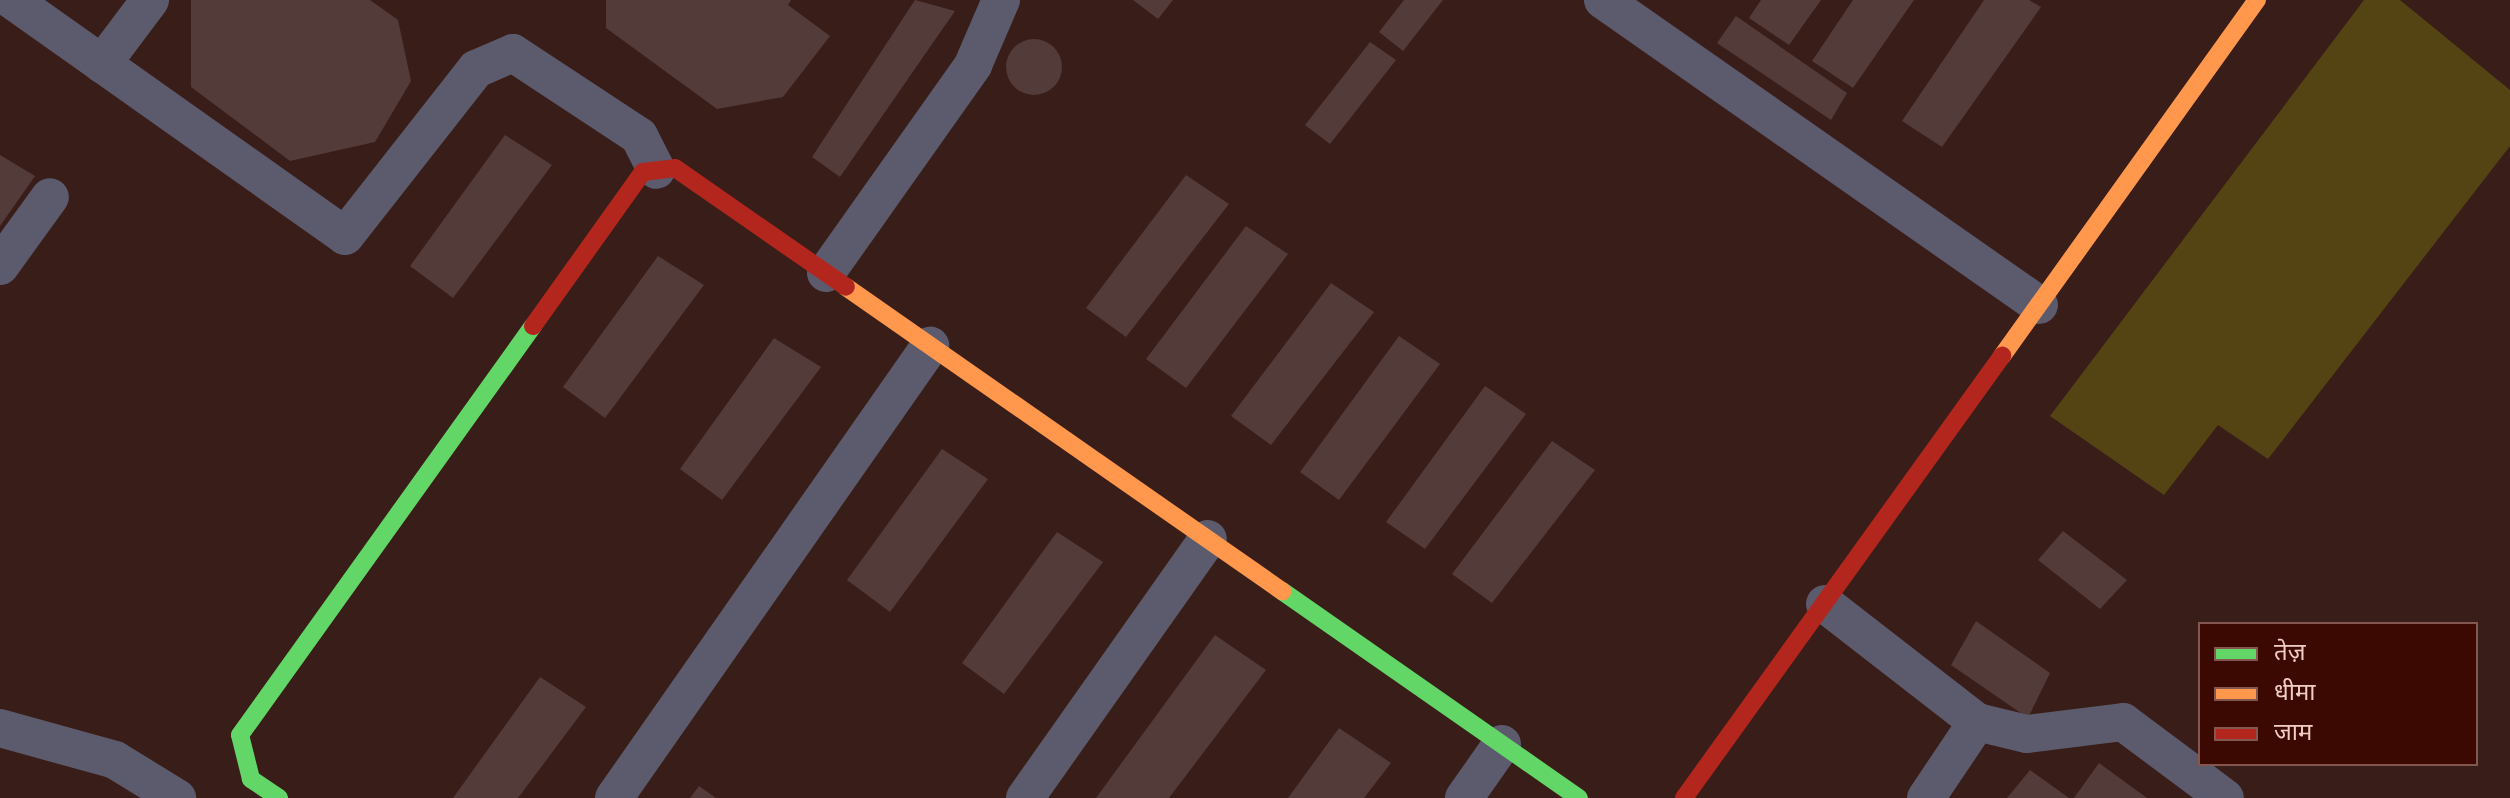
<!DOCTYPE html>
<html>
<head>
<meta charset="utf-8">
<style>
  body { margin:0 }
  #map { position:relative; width:2510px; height:798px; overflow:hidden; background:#391d18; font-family:Rubik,"Noto Sans Devanagari",sans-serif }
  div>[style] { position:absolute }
  .green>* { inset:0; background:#544414 }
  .building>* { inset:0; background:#533b3a }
  .round { border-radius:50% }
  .street>* { height:38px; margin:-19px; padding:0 19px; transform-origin:19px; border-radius:19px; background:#5c5b6d }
  .fast>* { height:18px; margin:-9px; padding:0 9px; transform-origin:9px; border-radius:9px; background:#63d668 }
  .slow>* { height:18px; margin:-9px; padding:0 9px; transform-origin:9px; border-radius:9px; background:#ff974d }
  .jam>* { height:18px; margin:-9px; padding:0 9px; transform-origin:9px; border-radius:9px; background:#b3261e }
  span { translate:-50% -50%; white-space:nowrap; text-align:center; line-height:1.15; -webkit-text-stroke:6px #3b0902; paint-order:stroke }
  .legend { position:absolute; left:2198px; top:622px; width:280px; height:144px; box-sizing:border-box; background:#3b0902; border:2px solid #835750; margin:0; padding:10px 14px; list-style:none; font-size:24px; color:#efcdc5 }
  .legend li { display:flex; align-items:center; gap:16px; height:40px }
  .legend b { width:40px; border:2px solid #835750 }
</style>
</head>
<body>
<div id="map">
  <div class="green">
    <i style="clip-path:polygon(2364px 0,2400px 0,2510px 90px,2510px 146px,2268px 459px,2218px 425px,2164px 495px,2050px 416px)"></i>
  </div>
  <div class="building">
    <i style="clip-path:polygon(191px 0,370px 0,398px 20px,411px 81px,375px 142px,290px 161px,191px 87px)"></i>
    <i style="clip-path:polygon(606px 0,791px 0,788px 5px,830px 36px,783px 97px,717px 109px,606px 28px)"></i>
    <i style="clip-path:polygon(915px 0,955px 11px,840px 177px,812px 157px)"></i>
    <i style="clip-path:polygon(1133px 0,1173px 0,1158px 19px)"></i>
    <i style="clip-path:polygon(1404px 0,1443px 0,1403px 51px,1379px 32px)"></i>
    <i style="clip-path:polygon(1761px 0,1821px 0,1789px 45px,1749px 18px)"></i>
    <i style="clip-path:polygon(1853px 0,1914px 0,1853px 88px,1812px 61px)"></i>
    <i style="clip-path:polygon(1984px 0,2029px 0,2041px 7px,1942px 147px,1902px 121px)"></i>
    <i style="clip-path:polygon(1736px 16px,1847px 93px,1831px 120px,1717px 43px)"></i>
    <i class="round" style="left:1006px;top:39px;width:56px;height:56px"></i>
    <i style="clip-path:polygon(1370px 42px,1396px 60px,1330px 144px,1305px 125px)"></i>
    <i style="clip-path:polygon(505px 135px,552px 165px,453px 298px,410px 266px)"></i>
    <i style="clip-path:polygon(0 155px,35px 176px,0 226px)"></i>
    <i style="clip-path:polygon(1186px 175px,1229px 204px,1126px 337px,1086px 308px)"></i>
    <i style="clip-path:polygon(1246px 226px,1288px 254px,1186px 388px,1146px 359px)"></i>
    <i style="clip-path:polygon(658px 256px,704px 285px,605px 418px,563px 387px)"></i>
    <i style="clip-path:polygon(1331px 283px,1374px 312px,1271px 445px,1231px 416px)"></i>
    <i style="clip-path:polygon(1399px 336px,1440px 364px,1339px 500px,1300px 472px)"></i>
    <i style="clip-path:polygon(774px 338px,821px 367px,722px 500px,680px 469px)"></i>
    <i style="clip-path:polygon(1485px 386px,1526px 414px,1425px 549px,1386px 522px)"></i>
    <i style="clip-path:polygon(1552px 441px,1595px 470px,1492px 603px,1452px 574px)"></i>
    <i style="clip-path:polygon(942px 449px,988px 479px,890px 612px,847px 580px)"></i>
    <i style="clip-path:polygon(2063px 531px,2127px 580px,2100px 609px,2038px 560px)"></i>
    <i style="clip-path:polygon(1057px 532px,1103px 562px,1004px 694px,962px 663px)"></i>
    <i style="clip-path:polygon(1976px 621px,2050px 673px,2028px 718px,1951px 665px)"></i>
    <i style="clip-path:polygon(1215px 635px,1266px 670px,1169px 798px,1096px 798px)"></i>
    <i style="clip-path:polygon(540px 677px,586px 707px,518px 798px,453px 798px)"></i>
    <i style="clip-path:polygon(1339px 728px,1391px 763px,1364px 798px,1288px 798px)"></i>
    <i style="clip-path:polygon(2099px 763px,2147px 798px,2074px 798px)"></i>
    <i style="clip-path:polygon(2030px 770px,2069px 798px,2007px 798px)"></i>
    <i style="clip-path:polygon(699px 786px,716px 798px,690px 798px)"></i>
  </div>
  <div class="street">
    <i style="left:12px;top:0;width:408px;rotate:35.3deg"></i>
    <i style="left:345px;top:236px;width:212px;rotate:-51.9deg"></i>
    <i style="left:476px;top:69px;width:40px;rotate:-23.4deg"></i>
    <i style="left:513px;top:53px;width:151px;rotate:33.4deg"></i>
    <i style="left:639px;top:136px;width:38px;rotate:63deg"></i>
    <i style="left:1603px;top:0;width:532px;rotate:34.97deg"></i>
    <i style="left:102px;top:64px;width:80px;rotate:-53.1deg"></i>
    <i style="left:0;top:266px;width:85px;rotate:-54.1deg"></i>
    <i style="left:826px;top:273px;width:255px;rotate:-54.7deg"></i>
    <i style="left:973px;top:65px;width:71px;rotate:-66.7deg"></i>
    <i style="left:1825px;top:604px;width:192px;rotate:37.8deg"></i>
    <i style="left:0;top:728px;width:119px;rotate:15.5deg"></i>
    <i style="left:115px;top:760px;width:73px;rotate:31.5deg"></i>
    <i style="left:614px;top:798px;width:552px;rotate:-55.04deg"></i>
    <i style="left:1025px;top:798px;width:317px;rotate:-54.8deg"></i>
    <i style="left:1464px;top:798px;width:66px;rotate:-54.9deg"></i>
    <i style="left:1926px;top:798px;width:92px;rotate:-56.1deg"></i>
    <i style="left:1977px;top:722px;width:51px;rotate:13.5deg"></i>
    <i style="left:2027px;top:734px;width:97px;rotate:-7.1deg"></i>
    <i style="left:2123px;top:722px;width:127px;rotate:36.7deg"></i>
  </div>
  <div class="fast">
    <i style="left:1282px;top:591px;width:362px;rotate:34.9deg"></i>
    <i style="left:279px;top:798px;width:34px;rotate:-146deg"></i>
    <i style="left:251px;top:779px;width:45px;rotate:-104deg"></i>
    <i style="left:240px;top:735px;width:503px;rotate:-54.38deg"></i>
  </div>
  <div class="slow">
    <i style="left:846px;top:287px;width:532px;rotate:34.89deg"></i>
    <i style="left:2002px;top:356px;width:438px;rotate:-54.4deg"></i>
  </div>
  <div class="jam">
    <i style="left:533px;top:326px;width:189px;rotate:-54.5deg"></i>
    <i style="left:643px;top:172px;width:32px;rotate:-7deg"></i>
    <i style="left:675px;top:168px;width:208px;rotate:34.8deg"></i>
    <i style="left:1684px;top:798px;width:545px;rotate:-54.27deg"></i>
  </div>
  <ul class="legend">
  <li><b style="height:10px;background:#63d668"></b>तेज़</li>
  <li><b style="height:10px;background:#ff974d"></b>धीमा</li>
  <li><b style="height:10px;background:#b3261e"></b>जाम</li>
  </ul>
</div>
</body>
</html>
